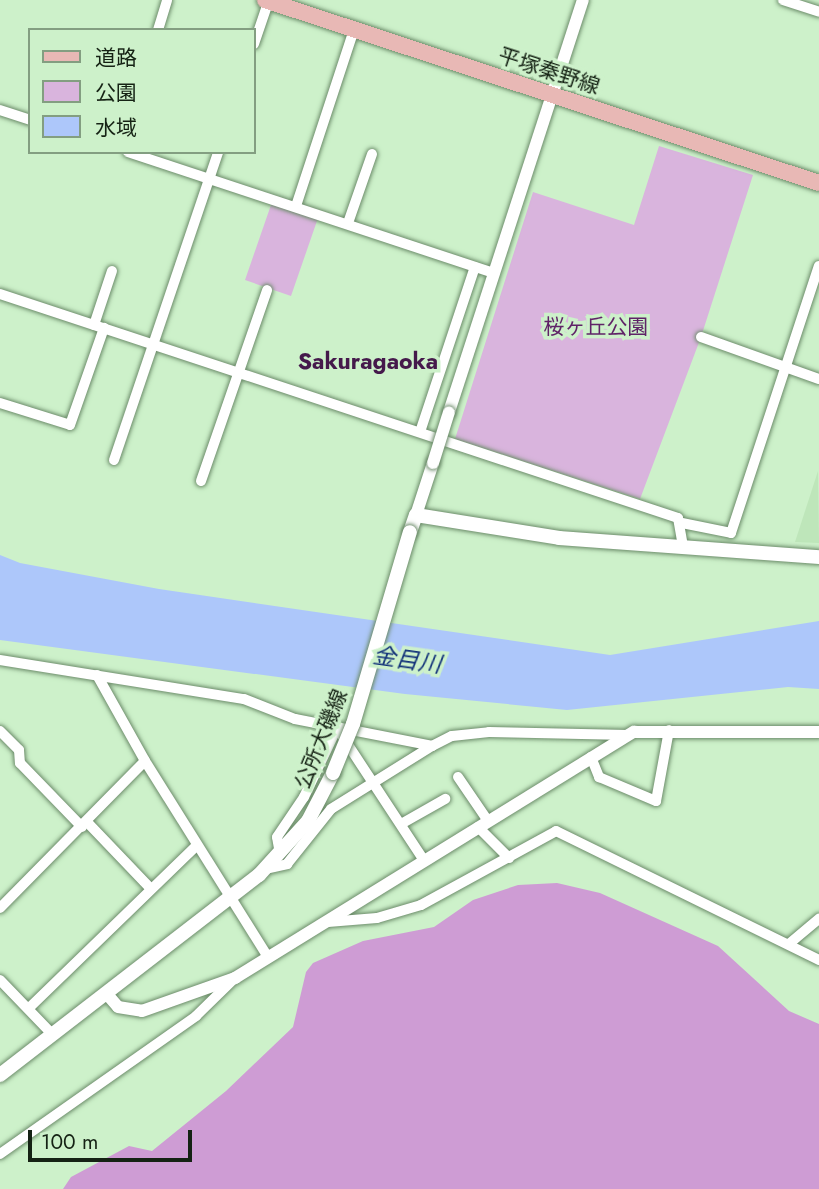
<!DOCTYPE html>
<html>
<head>
<meta charset="utf-8">
<style>
  body { margin:0 }
  #map { position:relative; width:819px; height:1189px; overflow:hidden; background:#cdf1ca; font-family:Jost,"Noto Sans JP",sans-serif }
  div>[style] { position:absolute }
  .built>* { inset:0; background:#bee6ba }
  .green>* { inset:0; background:#d9b4dd }
  .forest>* { inset:0; background:#ce9cd4 }
  .water>* { inset:0; background:#adc7fa }
  .roads { filter:drop-shadow(0 0 2px #6c8c6a) drop-shadow(0 0 2px #6c8c6a) }
  .minor>* { height:10px; margin:-5px; padding:0 5px; transform-origin:5px; border-radius:5px; background:#fff }
  .tertiary>* { height:12px; margin:-6px; padding:0 6px; transform-origin:6px; border-radius:6px; background:#fff }
  .secondary>* { height:14px; margin:-7px; padding:0 7px; transform-origin:7px; border-radius:7px; background:#fff }
  .primary>* { height:16px; margin:-8px; padding:0 8px; transform-origin:8px; border-radius:8px; background:#e8b8b5 }
  .bridges { filter:drop-shadow(0 0 2px #6c8c6a) drop-shadow(0 0 2px #6c8c6a) }
  .tertiary-bridge>* { height:12px; margin:-6px; padding:0 6px; transform-origin:6px; border-radius:6px; background:#fff }
  .secondary-bridge>* { height:14px; margin:-7px; padding:0 7px; transform-origin:7px; border-radius:7px; background:#fff }
  span { translate:-50% -50%; white-space:nowrap; text-align:center; line-height:1.15; -webkit-text-stroke:7px #cdf1ca; paint-order:stroke }
  .street-label { font-size:21px; color:#152214 }
  .park-label { font-size:21px; color:#5f2367 }
  .neighbourhood-label { font-size:23px; color:#45194b; font-weight:700 }
  .water-label { font-size:23px; color:#123279; font-style:italic }
  .legend { position:absolute; left:28px; top:28px; width:228px; height:126px; box-sizing:border-box; background:#cdf1ca; border:2px solid #839e81; margin:0; padding:9px 12px; list-style:none; font-size:21px; color:#152214 }
  .legend li { display:flex; align-items:center; gap:14px; height:35px }
  .legend b { width:35px; border:2px solid #839e81 }
  .scale { position:absolute; left:28px; top:1130px; width:164px; height:32px; box-sizing:border-box; border:4px solid #152214; border-top:0; padding-left:9px; font-size:21px; line-height:24px; white-space:nowrap; color:#152214; -webkit-text-stroke:5px #cdf1ca; paint-order:stroke }
</style>
</head>
<body>
<div id="map">
  <div class="built">
    <i style="clip-path:polygon(818px 471px,819px 543px,795px 542px)"></i>
  </div>
  <div class="green">
    <i style="clip-path:polygon(659px 146px,753px 175px,701px 337px,640px 499px,455px 439px,533px 192px,634px 225px)"></i>
    <i style="clip-path:polygon(272px 202px,318px 218px,291px 296px,245px 280px)"></i>
  </div>
  <div class="forest">
    <i style="clip-path:polygon(557px 883px,600px 893px,718px 946px,789px 1011px,819px 1024px,819px 1189px,63px 1189px,71px 1177px,129px 1146px,152px 1151px,226px 1091px,293px 1027px,306px 972px,313px 963px,363px 941px,434px 927px,473px 900px,518px 885px)"></i>
  </div>
  <div class="water">
    <i style="clip-path:polygon(0 555px,20px 563px,159px 589px,610px 655px,819px 621px,819px 689px,788px 687px,567px 710px,405px 694px,0 640px)"></i>
  </div>
  <div class="roads">
    <div class="minor">
      <i style="left:783px;top:0;width:38px;rotate:18deg"></i>
      <i style="left:158px;top:30px;width:31px;rotate:-73deg"></i>
      <i style="left:254px;top:44px;width:46px;rotate:-71.2deg"></i>
      <i style="left:0;top:110px;width:32px;rotate:18deg"></i>
      <i style="left:128px;top:152px;width:385px;rotate:18.3deg"></i>
      <i style="left:296px;top:206px;width:185px;rotate:-71.8deg"></i>
      <i style="left:348px;top:223px;width:73px;rotate:-70.8deg"></i>
      <i style="left:0;top:294px;width:714px;rotate:18.28deg"></i>
      <i style="left:678px;top:518px;width:28px;rotate:80deg"></i>
      <i style="left:94px;top:325px;width:57px;rotate:-71.6deg"></i>
      <i style="left:701px;top:337px;width:125px;rotate:19.6deg"></i>
      <i style="left:0;top:403px;width:73px;rotate:17.4deg"></i>
      <i style="left:70px;top:425px;width:103px;rotate:-70.7deg"></i>
      <i style="left:420px;top:432px;width:174px;rotate:-71.6deg"></i>
      <i style="left:114px;top:460px;width:325px;rotate:-71.3deg"></i>
      <i style="left:201px;top:481px;width:202px;rotate:-70.9deg"></i>
      <i style="left:682px;top:523px;width:50px;rotate:11.5deg"></i>
      <i style="left:731px;top:533px;width:281px;rotate:-71.8deg"></i>
      <i style="left:0;top:660px;width:247px;rotate:9.1deg"></i>
      <i style="left:244px;top:699px;width:55px;rotate:21.4deg"></i>
      <i style="left:295px;top:719px;width:140px;rotate:11.1deg"></i>
      <i style="left:432px;top:746px;width:22px;rotate:-27deg"></i>
      <i style="left:452px;top:736px;width:37px;rotate:-6deg"></i>
      <i style="left:489px;top:732px;width:139px;rotate:1.2deg"></i>
      <i style="left:97px;top:675px;width:98px;rotate:60.8deg"></i>
      <i style="left:0;top:731px;width:27px;rotate:45deg"></i>
      <i style="left:19px;top:750px;width:13px;rotate:86deg"></i>
      <i style="left:20px;top:763px;width:89px;rotate:45.9deg"></i>
      <i style="left:591px;top:757px;width:22px;rotate:68deg"></i>
      <i style="left:599px;top:777px;width:62px;rotate:22.8deg"></i>
      <i style="left:656px;top:801px;width:72px;rotate:-79.6deg"></i>
      <i style="left:458px;top:777px;width:53px;rotate:55.7deg"></i>
      <i style="left:87px;top:822px;width:91px;rotate:46.3deg"></i>
      <i style="left:401px;top:824px;width:51px;rotate:-29.6deg"></i>
      <i style="left:478px;top:827px;width:44px;rotate:45deg"></i>
      <i style="left:280px;top:854px;width:17px;rotate:-100deg"></i>
      <i style="left:277px;top:837px;width:48px;rotate:-56deg"></i>
      <i style="left:304px;top:797px;width:76px;rotate:-64.4deg"></i>
      <i style="left:337px;top:728px;width:157px;rotate:56.7deg"></i>
      <i style="left:266px;top:869px;width:22px;rotate:-13deg"></i>
      <i style="left:287px;top:864px;width:70px;rotate:-51.3deg"></i>
      <i style="left:331px;top:809px;width:119px;rotate:-32deg"></i>
      <i style="left:0;top:908px;width:206px;rotate:-45.4deg"></i>
      <i style="left:145px;top:761px;width:231px;rotate:57.9deg"></i>
      <i style="left:328px;top:922px;width:49px;rotate:-4.7deg"></i>
      <i style="left:377px;top:918px;width:46px;rotate:-16.5deg"></i>
      <i style="left:421px;top:905px;width:154px;rotate:-28.7deg"></i>
      <i style="left:556px;top:831px;width:293px;rotate:26.1deg"></i>
      <i style="left:790px;top:943px;width:38px;rotate:-40deg"></i>
      <i style="left:0;top:980px;width:75px;rotate:46.1deg"></i>
      <i style="left:29px;top:1008px;width:234px;rotate:-44.1deg"></i>
      <i style="left:0;top:1154px;width:240px;rotate:-35.1deg"></i>
      <i style="left:196px;top:1016px;width:54px;rotate:-44.3deg"></i>
    </div>
    <div class="tertiary">
      <i style="left:449px;top:412px;width:433px;rotate:-72deg"></i>
      <i style="left:416px;top:515px;width:55px;rotate:-71.9deg"></i>
      <i style="left:106px;top:993px;width:18px;rotate:49deg"></i>
      <i style="left:118px;top:1007px;width:24px;rotate:9deg"></i>
      <i style="left:142px;top:1011px;width:99px;rotate:-19.5deg"></i>
      <i style="left:235px;top:978px;width:469px;rotate:-31.7deg"></i>
      <i style="left:634px;top:732px;width:185px"></i>
    </div>
    <div class="secondary">
      <i style="left:410px;top:532px;width:18px;rotate:-71deg"></i>
      <i style="left:416px;top:515px;width:145px;rotate:9.1deg"></i>
      <i style="left:559px;top:538px;width:261px;rotate:4.2deg"></i>
      <i style="left:0;top:1075px;width:327px;rotate:-37.7deg"></i>
      <i style="left:259px;top:875px;width:73px;rotate:-47.8deg"></i>
      <i style="left:308px;top:821px;width:54px;rotate:-62.5deg"></i>
    </div>
    <div class="primary">
      <i style="left:265px;top:0;width:583px;rotate:18.28deg"></i>
    </div>
  </div>
  <div class="bridges">
    <div class="tertiary-bridge">
      <i style="left:433px;top:463px;width:53px;rotate:-72.6deg"></i>
    </div>
    <div class="secondary-bridge">
      <i style="left:333px;top:773px;width:53px;rotate:-67.8deg"></i>
      <i style="left:353px;top:724px;width:200px;rotate:-73.5deg"></i>
    </div>
  </div>
  <div class="street-label">
    <span style="left:549px;top:71px;rotate:18deg">平塚秦野線</span>
    <span style="left:321px;top:739px;rotate:-68deg">公所大磯線</span>
  </div>
  <div class="park-label">
    <span style="left:596px;top:327px">桜ヶ丘公園</span>
  </div>
  <div class="neighbourhood-label">
    <span style="left:368px;top:361px">Sakuragaoka</span>
  </div>
  <div class="water-label">
    <span style="left:407px;top:660px;rotate:8deg">金目川</span>
  </div>
  <ul class="legend">
  <li><b style="height:9px;background:#e8b8b5"></b>道路</li>
  <li><b style="height:19px;background:#d9b4dd"></b>公園</li>
  <li><b style="height:19px;background:#adc7fa"></b>水域</li>
  </ul>
  <div class="scale">100 m</div>
</div>
</body>
</html>
